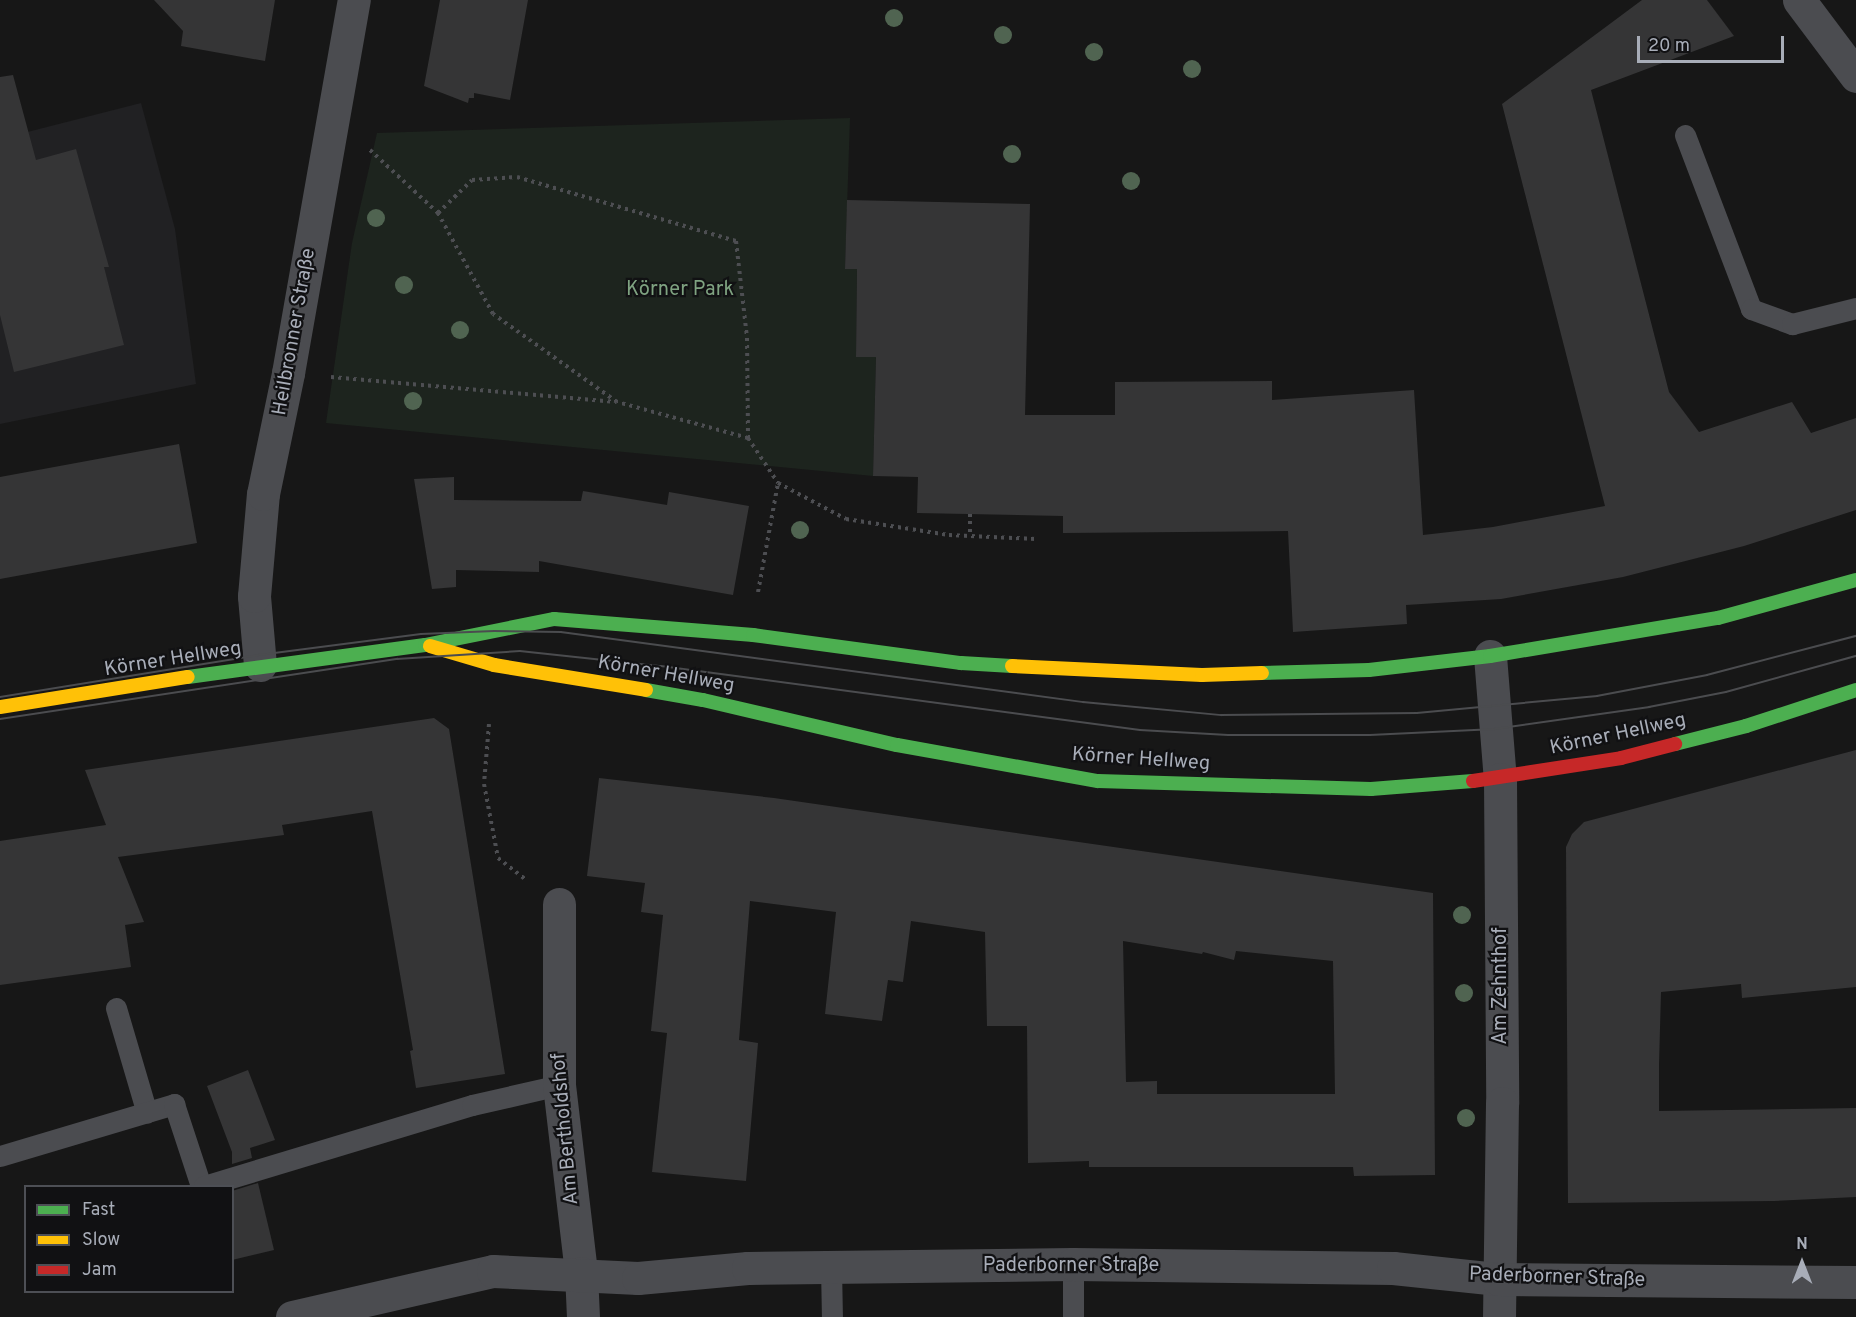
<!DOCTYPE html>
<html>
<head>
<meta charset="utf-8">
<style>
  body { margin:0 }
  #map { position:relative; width:1856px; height:1317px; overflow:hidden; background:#171717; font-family:Overpass,sans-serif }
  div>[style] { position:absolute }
  .built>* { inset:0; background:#212123 }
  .green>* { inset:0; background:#1d241e }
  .building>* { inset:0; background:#353536 }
  .path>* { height:4px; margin-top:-2px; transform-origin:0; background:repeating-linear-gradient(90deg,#4d4e52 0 3px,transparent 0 7.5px) }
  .lane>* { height:21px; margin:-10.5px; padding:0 10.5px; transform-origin:10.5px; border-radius:10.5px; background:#4b4c50 }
  .street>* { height:33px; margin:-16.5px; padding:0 16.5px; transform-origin:16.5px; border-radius:16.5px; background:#4b4c50 }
  .fast>* { height:14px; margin:-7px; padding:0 7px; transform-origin:7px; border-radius:7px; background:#4caf50 }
  .slow>* { height:14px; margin:-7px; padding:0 7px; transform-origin:7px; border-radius:7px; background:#ffc107 }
  .jam>* { height:14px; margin:-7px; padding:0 7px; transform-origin:7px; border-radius:7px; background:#c62828 }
  .tram>* { height:1.5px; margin:-0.75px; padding:0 0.75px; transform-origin:0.75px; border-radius:0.75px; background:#4b4c4f }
  .trees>* { width:18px; height:18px; margin:-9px; border-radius:50%; background:#506451 }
  span { translate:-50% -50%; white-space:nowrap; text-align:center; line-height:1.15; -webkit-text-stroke:4.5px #111113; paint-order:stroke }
  .park-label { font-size:20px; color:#7fa381 }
  .street-label { font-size:20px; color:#a8adb8 }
  .legend { position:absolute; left:24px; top:1185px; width:210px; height:108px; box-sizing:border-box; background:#111113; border:2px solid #4d4f55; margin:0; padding:8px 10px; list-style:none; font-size:18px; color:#a8adb8 }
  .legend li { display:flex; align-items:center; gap:12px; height:30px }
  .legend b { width:30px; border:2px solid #4d4f55 }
  .north { position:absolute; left:1772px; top:1233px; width:60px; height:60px; -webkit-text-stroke:4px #111113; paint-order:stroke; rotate:0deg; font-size:16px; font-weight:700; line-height:24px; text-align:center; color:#a8adb8 }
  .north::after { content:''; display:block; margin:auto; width:21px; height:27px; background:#a8adb8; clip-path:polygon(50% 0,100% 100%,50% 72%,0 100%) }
  .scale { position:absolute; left:1637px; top:36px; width:147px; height:27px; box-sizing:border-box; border:3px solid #a8adb8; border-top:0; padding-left:8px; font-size:18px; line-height:21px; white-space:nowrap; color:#a8adb8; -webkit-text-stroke:4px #111113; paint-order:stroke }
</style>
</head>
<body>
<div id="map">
  <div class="built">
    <i style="clip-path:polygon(141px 103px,175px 229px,196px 384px,0 424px,0 139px)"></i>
  </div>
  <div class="green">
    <i style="clip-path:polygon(850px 118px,845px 269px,857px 269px,856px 357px,876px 357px,873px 476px,326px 423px,352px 243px,377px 133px)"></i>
  </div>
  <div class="building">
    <i style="clip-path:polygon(154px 0,275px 0,265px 61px,181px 46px,183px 31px)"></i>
    <i style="clip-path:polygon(440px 0,528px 0,510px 100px,474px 93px,474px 98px,469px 98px,468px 103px,424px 86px)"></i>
    <i style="clip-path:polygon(1642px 0,1707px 0,1734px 36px,1591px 90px,1669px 392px,1699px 432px,1792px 402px,1811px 433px,1856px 418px,1856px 510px,1744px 546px,1623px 577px,1501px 599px,1406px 605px,1407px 624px,1293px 632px,1288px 531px,1063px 533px,1063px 516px,917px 513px,918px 477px,873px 476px,876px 357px,856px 357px,857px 269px,845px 269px,847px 200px,1030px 204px,1025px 415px,1115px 415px,1115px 382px,1272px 381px,1272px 400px,1414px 390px,1423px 535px,1493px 527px,1605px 506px,1502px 104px)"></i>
    <i style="clip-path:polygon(13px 75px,36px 160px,76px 149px,109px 267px,104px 267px,124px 345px,14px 372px,0 315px,0 77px)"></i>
    <i style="clip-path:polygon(179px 444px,197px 543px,0 579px,0 477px)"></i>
    <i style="clip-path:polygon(454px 477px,454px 500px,581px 501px,583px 491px,667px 505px,669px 492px,749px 506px,733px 595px,539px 561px,539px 572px,456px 570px,456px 587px,432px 589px,414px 479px)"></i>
    <i style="clip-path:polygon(434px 718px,449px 729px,505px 1074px,416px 1088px,410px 1051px,413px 1050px,372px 811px,282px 825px,284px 835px,118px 857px,144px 922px,125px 925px,131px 967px,0 985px,0 841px,106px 825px,85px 770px)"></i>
    <i style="clip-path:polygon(1856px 750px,1856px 987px,1742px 998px,1741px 984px,1661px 992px,1659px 1065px,1659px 1111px,1856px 1108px,1856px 1197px,1774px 1201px,1568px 1203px,1566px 847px,1572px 834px,1584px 822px)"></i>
    <i style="clip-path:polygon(evenodd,599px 778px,774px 798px,1433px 893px,1435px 1175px,1354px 1176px,1353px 1167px,1089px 1167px,1089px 1161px,1028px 1163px,1027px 1026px,987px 1026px,985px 932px,911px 921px,903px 982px,888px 980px,882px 1021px,825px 1014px,836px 912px,750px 901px,739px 1040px,758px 1043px,746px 1181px,652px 1172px,667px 1033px,651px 1031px,663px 915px,641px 912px,645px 883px,587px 876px,599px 778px,1123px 941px,1202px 954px,1203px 952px,1234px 960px,1236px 951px,1333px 961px,1335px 1094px,1157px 1094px,1157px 1081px,1126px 1082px,1123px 941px)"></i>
    <i style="clip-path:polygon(248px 1070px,275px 1140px,250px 1148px,252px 1158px,232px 1164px,232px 1152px,207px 1086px)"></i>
    <i style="clip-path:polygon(258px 1183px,274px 1250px,232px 1260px,232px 1191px)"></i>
  </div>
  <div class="path">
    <i style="left:370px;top:150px;width:93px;rotate:42.8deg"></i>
    <i style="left:438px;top:213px;width:47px;rotate:-44.1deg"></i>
    <i style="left:472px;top:180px;width:45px;rotate:-3.8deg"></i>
    <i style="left:517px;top:177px;width:228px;rotate:16.3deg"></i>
    <i style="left:736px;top:241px;width:98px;rotate:83.5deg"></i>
    <i style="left:747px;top:338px;width:100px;rotate:89.4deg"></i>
    <i style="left:748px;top:438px;width:136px;rotate:-164.6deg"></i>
    <i style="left:617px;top:402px;width:152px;rotate:-144.6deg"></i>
    <i style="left:493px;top:314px;width:115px;rotate:-118.6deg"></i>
    <i style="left:331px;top:377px;width:286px;rotate:5deg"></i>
    <i style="left:748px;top:438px;width:54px;rotate:56.3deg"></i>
    <i style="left:970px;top:514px;width:22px;rotate:90deg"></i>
    <i style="left:758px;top:592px;width:111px;rotate:-79.6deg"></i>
    <i style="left:778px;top:483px;width:77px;rotate:27.9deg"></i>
    <i style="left:846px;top:519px;width:104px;rotate:8.8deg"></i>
    <i style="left:949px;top:535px;width:87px;rotate:2.6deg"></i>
    <i style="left:489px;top:724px;width:60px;rotate:94.8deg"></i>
    <i style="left:484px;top:784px;width:75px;rotate:79.3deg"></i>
    <i style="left:498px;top:858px;width:34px;rotate:38deg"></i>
  </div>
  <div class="lane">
    <i style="left:1685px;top:135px;width:186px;rotate:69.2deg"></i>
    <i style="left:1751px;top:309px;width:44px;rotate:20.1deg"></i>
    <i style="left:1792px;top:324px;width:66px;rotate:-14deg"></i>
    <i style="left:116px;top:1008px;width:109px;rotate:73.6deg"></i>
    <i style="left:0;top:1156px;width:182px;rotate:-16.6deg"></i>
    <i style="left:174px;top:1104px;width:86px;rotate:71.8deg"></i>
    <i style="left:204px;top:1186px;width:280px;rotate:-16.8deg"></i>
    <i style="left:472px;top:1105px;width:89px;rotate:-12.9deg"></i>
    <i style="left:1073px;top:1264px;width:53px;rotate:90deg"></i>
    <i style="left:831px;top:1267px;width:50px;rotate:88.9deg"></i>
  </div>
  <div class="street">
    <i style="left:1799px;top:0;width:95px;rotate:53.1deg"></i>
    <i style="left:1490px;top:656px;width:123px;rotate:85.4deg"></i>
    <i style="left:1500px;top:779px;width:324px;rotate:89.6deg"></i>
    <i style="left:1502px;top:1103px;width:214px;rotate:90.8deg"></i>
    <i style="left:260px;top:665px;width:69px;rotate:-95deg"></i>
    <i style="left:254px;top:596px;width:102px;rotate:-85deg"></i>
    <i style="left:263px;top:494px;width:124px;rotate:-78.3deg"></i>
    <i style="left:288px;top:373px;width:379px;rotate:-80deg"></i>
    <i style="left:559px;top:904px;width:181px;rotate:90deg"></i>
    <i style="left:559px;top:1085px;width:189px;rotate:83.3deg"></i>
    <i style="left:581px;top:1273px;width:44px;rotate:87.4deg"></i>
    <i style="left:292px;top:1317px;width:206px;rotate:-12.9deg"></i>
    <i style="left:493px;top:1271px;width:145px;rotate:2.8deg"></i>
    <i style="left:638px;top:1278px;width:110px;rotate:-5.2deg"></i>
    <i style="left:748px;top:1268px;width:325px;rotate:-0.7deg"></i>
    <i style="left:1073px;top:1264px;width:320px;rotate:0.7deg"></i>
    <i style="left:1393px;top:1268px;width:106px;rotate:6deg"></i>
    <i style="left:1498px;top:1279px;width:358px;rotate:0.5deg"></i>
  </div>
  <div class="fast">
    <i style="left:1262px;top:673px;width:107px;rotate:-1.6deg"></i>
    <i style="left:1369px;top:670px;width:122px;rotate:-6.6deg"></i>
    <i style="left:1490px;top:656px;width:231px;rotate:-9.5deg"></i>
    <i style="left:1718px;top:618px;width:143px;rotate:-15.4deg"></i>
    <i style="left:188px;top:677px;width:239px;rotate:-7.7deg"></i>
    <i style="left:425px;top:645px;width:132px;rotate:-11.4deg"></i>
    <i style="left:554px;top:619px;width:200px;rotate:4.6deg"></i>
    <i style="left:753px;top:635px;width:210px;rotate:7.7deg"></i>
    <i style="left:961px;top:663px;width:51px;rotate:3.4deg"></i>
    <i style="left:646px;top:690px;width:58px;rotate:10deg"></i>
    <i style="left:703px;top:700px;width:199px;rotate:13.1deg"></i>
    <i style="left:897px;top:745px;width:204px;rotate:10.2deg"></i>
    <i style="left:1098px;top:781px;width:273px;rotate:1.7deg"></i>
    <i style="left:1371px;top:789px;width:102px;rotate:-4.5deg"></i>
    <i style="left:1675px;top:744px;width:73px;rotate:-14.2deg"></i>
    <i style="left:1746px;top:726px;width:116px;rotate:-18.1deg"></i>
  </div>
  <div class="slow">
    <i style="left:430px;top:646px;width:67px;rotate:16.5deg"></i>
    <i style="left:494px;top:665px;width:154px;rotate:9.3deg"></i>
    <i style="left:1012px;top:666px;width:190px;rotate:2.7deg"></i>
    <i style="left:1202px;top:675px;width:60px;rotate:-1.9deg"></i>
    <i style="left:0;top:707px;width:190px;rotate:-9.1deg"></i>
  </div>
  <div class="jam">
    <i style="left:1473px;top:781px;width:150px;rotate:-8.8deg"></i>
    <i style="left:1621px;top:758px;width:56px;rotate:-14.5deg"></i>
  </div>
  <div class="tram">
    <i style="left:0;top:697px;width:262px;rotate:-9.2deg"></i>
    <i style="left:259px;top:655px;width:163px;rotate:-7.4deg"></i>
    <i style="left:421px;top:634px;width:73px;rotate:-2.4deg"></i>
    <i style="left:494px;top:631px;width:67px;rotate:0.9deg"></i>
    <i style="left:561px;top:632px;width:527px;rotate:7.64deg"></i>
    <i style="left:1083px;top:702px;width:139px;rotate:5.4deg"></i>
    <i style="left:1221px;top:715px;width:196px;rotate:-0.6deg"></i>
    <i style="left:1417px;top:713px;width:181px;rotate:-5.4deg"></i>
    <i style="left:1597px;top:696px;width:112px;rotate:-10.8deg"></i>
    <i style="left:1707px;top:675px;width:154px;rotate:-14.7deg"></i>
    <i style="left:0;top:719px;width:402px;rotate:-8.6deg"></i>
    <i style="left:397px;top:659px;width:123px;rotate:-3.7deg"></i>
    <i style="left:520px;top:651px;width:142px;rotate:6.1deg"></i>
    <i style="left:661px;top:666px;width:483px;rotate:7.6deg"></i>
    <i style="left:1140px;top:730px;width:88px;rotate:3.3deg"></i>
    <i style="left:1228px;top:735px;width:142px"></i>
    <i style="left:1370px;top:735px;width:125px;rotate:-2.7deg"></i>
    <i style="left:1495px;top:729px;width:156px;rotate:-8.1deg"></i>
    <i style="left:1649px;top:707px;width:78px;rotate:-11deg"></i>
    <i style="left:1726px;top:692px;width:135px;rotate:-15.5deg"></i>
  </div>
  <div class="trees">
    <i style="left:894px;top:18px"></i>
    <i style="left:1003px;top:35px"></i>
    <i style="left:1094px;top:52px"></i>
    <i style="left:1192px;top:69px"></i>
    <i style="left:1012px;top:154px"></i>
    <i style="left:1131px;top:181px"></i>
    <i style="left:376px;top:218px"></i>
    <i style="left:404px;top:285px"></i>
    <i style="left:460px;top:330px"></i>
    <i style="left:413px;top:401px"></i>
    <i style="left:800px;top:530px"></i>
    <i style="left:1462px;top:915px"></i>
    <i style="left:1464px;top:993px"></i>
    <i style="left:1466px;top:1118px"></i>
  </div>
  <div class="park-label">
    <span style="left:680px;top:290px">Körner Park</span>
  </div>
  <div class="street-label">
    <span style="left:295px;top:332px;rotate:-80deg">Heilbronner Straße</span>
    <span style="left:173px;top:660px;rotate:-9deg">Körner Hellweg</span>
    <span style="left:666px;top:675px;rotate:10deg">Körner Hellweg</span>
    <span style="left:1618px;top:735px;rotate:-12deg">Körner Hellweg</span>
    <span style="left:1141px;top:760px;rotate:4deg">Körner Hellweg</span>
    <span style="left:1501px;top:986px;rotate:-90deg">Am Zehnthof</span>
    <span style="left:566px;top:1129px;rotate:-95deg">Am Bertholdshof</span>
    <span style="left:1071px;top:1266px">Paderborner Straße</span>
    <span style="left:1557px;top:1278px;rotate:2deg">Paderborner Straße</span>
  </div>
  <ul class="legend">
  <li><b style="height:8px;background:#4caf50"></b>Fast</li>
  <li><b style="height:8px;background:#ffc107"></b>Slow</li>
  <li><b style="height:8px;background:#c62828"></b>Jam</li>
  </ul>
  <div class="north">N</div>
  <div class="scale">20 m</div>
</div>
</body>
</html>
